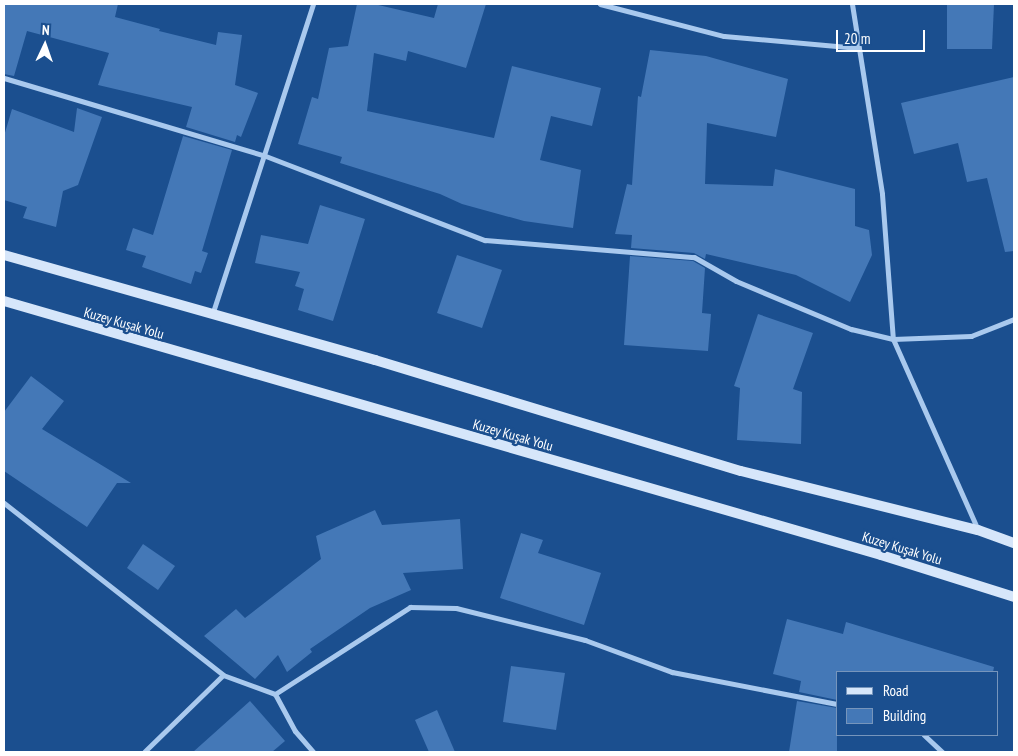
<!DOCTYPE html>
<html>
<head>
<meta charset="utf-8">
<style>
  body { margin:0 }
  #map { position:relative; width:1018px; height:756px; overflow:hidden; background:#1b4f8f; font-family:"PT Sans Narrow",sans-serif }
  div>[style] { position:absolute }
  .building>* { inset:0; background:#4478b7 }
  .street>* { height:5px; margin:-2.5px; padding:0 2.5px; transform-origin:2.5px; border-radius:2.5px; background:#a9c9ee }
  .secondary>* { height:10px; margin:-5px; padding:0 5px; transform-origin:5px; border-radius:5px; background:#d6e6fa }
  span { translate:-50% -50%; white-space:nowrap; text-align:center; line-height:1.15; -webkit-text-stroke:4.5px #1b4f8f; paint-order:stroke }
  .street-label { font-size:14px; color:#fff }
  .frame { position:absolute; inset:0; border:5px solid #fff; pointer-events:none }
  .legend { position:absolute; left:836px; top:671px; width:162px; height:65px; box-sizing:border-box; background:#1b4f8f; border:1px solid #7695bc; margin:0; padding:6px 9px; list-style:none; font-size:15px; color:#fff }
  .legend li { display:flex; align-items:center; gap:10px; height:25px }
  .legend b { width:25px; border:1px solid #7695bc }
  .north { position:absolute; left:20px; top:20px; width:50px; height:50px; -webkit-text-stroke:4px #1b4f8f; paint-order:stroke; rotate:3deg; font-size:14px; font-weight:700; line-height:20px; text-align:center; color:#fff }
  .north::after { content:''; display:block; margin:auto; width:18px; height:22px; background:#fff; clip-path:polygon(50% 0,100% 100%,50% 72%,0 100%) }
  .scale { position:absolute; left:836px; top:30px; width:89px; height:22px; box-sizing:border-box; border:2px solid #fff; border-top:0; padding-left:6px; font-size:15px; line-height:18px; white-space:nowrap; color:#fff; -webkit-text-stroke:4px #1b4f8f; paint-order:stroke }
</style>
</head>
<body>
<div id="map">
  <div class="building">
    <i style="clip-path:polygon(4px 4px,118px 4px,115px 17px,160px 29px,159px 31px,216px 45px,218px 32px,242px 35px,235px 85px,258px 93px,241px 137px,237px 135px,235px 142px,186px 127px,192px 107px,98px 85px,109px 53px,27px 31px,14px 76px,4px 74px)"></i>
    <i style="clip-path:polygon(357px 4px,374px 4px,434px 18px,438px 4px,486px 4px,466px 68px,408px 51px,406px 61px,374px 53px,367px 111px,494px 138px,512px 66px,601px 88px,592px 126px,551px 116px,540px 160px,581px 170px,573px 228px,524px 221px,462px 204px,440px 194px,340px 163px,342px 157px,298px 144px,312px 97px,318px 99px,329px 48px,348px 46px)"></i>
    <i style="clip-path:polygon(947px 4px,994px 4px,992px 49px,947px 49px)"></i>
    <i style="clip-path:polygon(650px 50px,706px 56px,788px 79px,776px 137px,707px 123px,705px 184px,773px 186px,775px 169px,855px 189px,855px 226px,869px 230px,872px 255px,850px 302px,796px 275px,706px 254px,705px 259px,694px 253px,631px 248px,632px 235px,615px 234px,627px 184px,632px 185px,638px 96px,641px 97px)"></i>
    <i style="clip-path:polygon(1014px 77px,1014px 251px,1005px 252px,987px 178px,967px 182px,958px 143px,914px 154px,901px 103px)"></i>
    <i style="clip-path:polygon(77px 108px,102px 117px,78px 185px,63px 191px,56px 227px,23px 218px,27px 207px,4px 200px,4px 136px,12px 109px,74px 132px)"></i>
    <i style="clip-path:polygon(183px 136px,232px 150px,202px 251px,208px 253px,201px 273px,195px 271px,191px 284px,142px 267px,146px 256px,126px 250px,133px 228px,153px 235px)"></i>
    <i style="clip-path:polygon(320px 205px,365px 219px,333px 321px,298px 310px,304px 289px,295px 286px,300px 272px,255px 263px,261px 235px,308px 244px)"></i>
    <i style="clip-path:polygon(457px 255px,502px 270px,482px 328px,437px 313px)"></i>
    <i style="clip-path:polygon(630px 256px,693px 261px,705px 268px,702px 313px,711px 314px,708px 351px,624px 345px)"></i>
    <i style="clip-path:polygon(758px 314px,813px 333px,793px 389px,802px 392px,801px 444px,737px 440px,740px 388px,734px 386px)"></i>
    <i style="clip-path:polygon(31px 376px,64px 401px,42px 429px,131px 483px,117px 483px,87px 527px,4px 471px,4px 412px)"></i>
    <i style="clip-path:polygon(375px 510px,382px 525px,460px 519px,463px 569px,403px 573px,411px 590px,370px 608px,310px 649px,312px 652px,287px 672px,278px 655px,255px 679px,204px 636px,236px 609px,245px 618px,321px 559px,316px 536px)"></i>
    <i style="clip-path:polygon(521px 533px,543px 540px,538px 553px,601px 573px,584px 625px,500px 598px)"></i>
    <i style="clip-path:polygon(143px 544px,175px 566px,158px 590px,127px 568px)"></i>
    <i style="clip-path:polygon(787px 619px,843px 634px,846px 622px,994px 667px,993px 672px,837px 672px,837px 700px,799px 692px,801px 681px,773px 674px)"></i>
    <i style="clip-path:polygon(511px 666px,565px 673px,556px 730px,503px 722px)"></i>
    <i style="clip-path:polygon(250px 701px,285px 741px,272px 752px,193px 752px)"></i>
    <i style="clip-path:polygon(797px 701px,837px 708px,837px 752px,789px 752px)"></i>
    <i style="clip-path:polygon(437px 710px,455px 752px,429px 752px,415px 720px)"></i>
  </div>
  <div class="street">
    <i style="left:600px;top:4px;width:128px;rotate:14.5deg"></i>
    <i style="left:724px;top:36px;width:135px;rotate:5.1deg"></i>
    <i style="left:852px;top:4px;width:192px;rotate:81deg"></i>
    <i style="left:882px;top:194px;width:145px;rotate:85.7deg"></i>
    <i style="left:893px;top:339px;width:209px;rotate:66deg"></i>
    <i style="left:4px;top:78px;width:270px;rotate:16.6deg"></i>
    <i style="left:263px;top:155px;width:238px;rotate:21deg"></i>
    <i style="left:485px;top:240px;width:210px;rotate:4.7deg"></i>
    <i style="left:694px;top:257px;width:48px;rotate:29.7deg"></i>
    <i style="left:736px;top:281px;width:125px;rotate:22.7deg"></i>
    <i style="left:851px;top:329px;width:43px;rotate:13.4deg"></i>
    <i style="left:893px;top:339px;width:78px;rotate:-2.2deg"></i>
    <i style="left:971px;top:336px;width:46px;rotate:-21.6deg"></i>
    <i style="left:212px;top:315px;width:327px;rotate:-72deg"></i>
    <i style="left:4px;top:503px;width:278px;rotate:38.1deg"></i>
    <i style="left:223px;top:675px;width:110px;rotate:135.7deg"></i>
    <i style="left:223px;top:675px;width:55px;rotate:20.1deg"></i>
    <i style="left:275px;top:694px;width:42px;rotate:61.6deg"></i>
    <i style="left:295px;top:731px;width:28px;rotate:49deg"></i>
    <i style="left:275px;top:694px;width:161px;rotate:-32.8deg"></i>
    <i style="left:410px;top:607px;width:46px;rotate:1.2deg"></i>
    <i style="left:456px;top:608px;width:133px;rotate:13.9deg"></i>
    <i style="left:585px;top:640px;width:93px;rotate:20.2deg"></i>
    <i style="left:672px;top:672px;width:168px;rotate:11deg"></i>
    <i style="left:924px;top:735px;width:25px;rotate:43deg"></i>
  </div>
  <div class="secondary">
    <i style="left:4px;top:255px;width:386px;rotate:15.8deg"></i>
    <i style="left:375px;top:360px;width:382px;rotate:16.9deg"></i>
    <i style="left:741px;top:471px;width:244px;rotate:14deg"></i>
    <i style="left:978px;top:530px;width:38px;rotate:20deg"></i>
    <i style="left:4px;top:301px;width:913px;rotate:16.15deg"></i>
    <i style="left:881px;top:555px;width:139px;rotate:17.5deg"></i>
  </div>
  <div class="street-label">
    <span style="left:124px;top:323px;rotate:16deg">Kuzey Kuşak Yolu</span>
    <span style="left:513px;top:435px;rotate:16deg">Kuzey Kuşak Yolu</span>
    <span style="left:902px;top:548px;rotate:17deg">Kuzey Kuşak Yolu</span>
  </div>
  <div class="frame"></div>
  <ul class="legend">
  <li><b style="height:6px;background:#d6e6fa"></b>Road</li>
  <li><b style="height:14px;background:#4478b7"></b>Building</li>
  </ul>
  <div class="north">N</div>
  <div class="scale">20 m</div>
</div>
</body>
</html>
